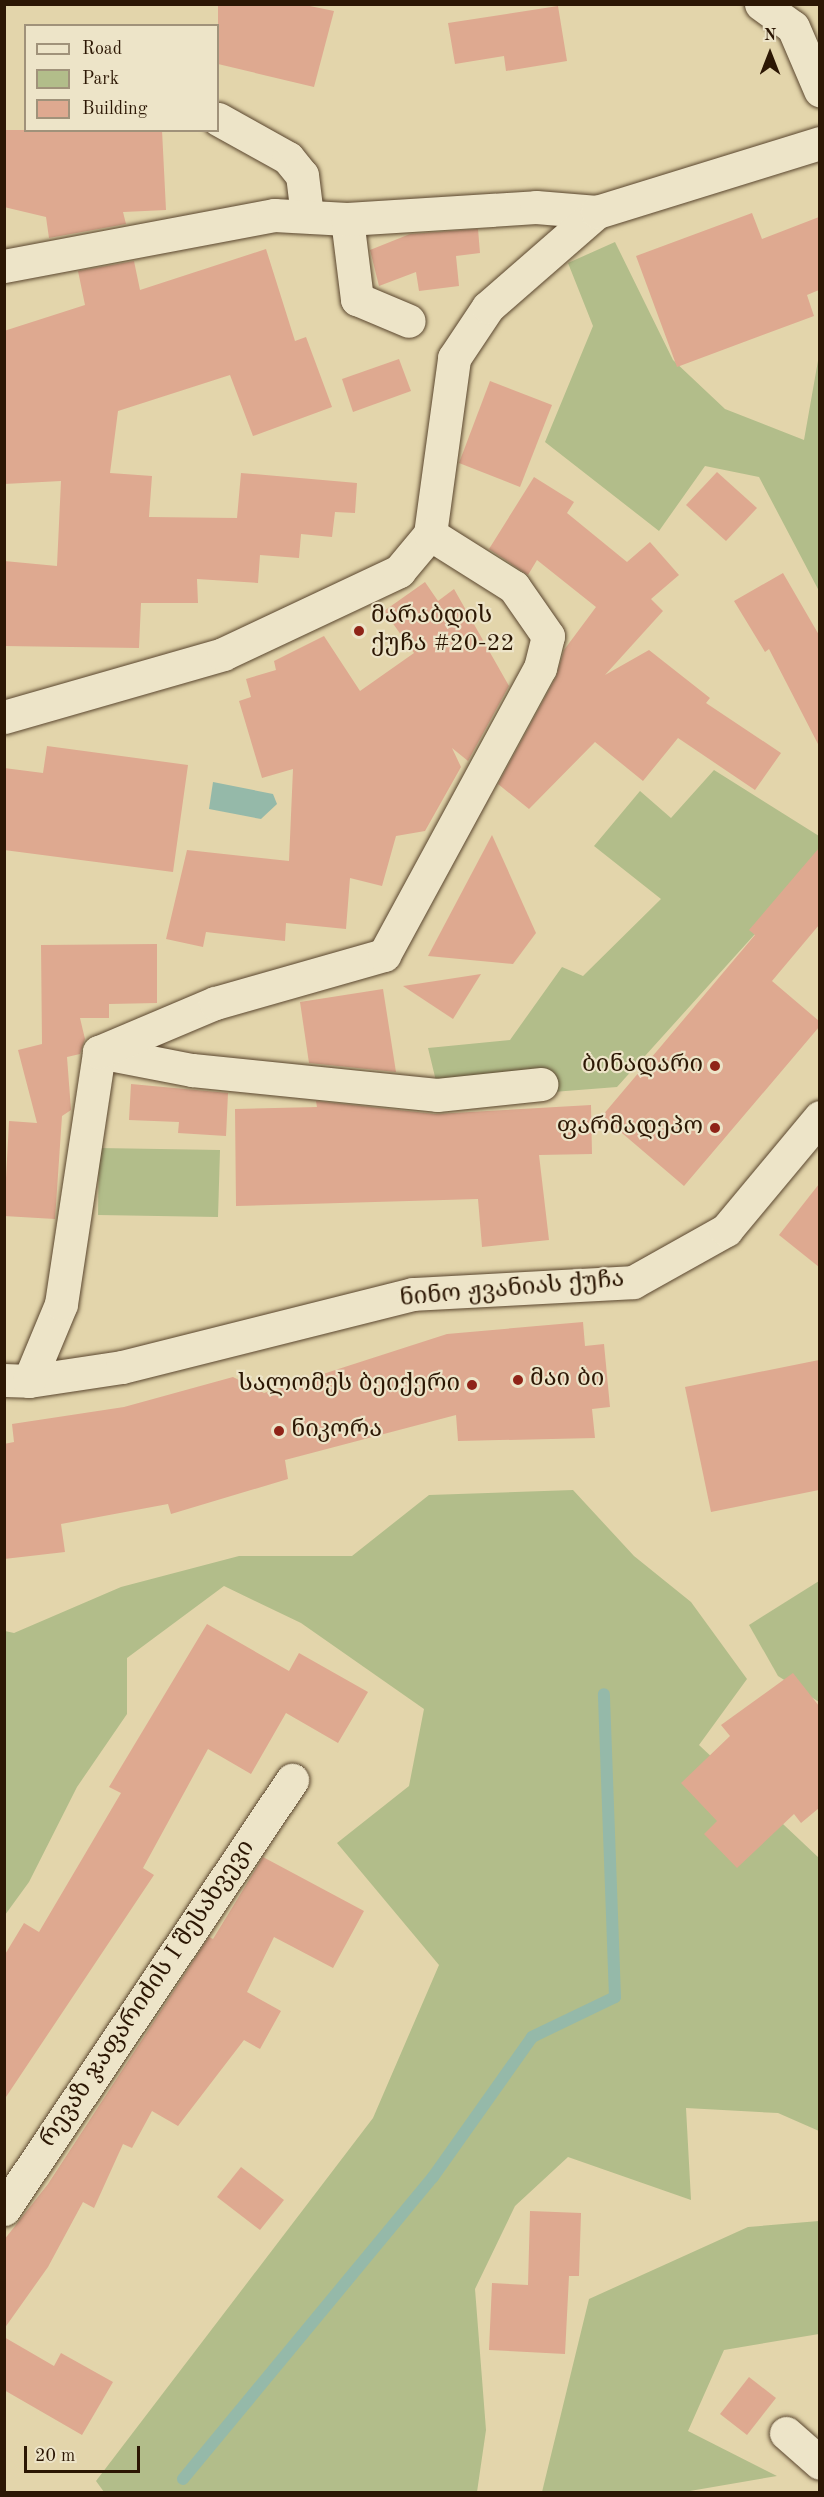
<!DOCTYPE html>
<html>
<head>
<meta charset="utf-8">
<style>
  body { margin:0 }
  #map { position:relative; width:824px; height:2497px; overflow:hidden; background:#e3d5ab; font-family:"Old Standard TT","Noto Serif Georgian",serif }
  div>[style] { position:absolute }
  .green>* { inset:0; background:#b2bd8a }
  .water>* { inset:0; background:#95b9a9 }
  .stream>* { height:12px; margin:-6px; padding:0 6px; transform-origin:6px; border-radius:6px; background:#95b9a9 }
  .building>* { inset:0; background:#dea990 }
  .roads { filter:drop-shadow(0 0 2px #5a462e) drop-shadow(0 0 2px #5a462e) }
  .minor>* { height:33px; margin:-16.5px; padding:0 16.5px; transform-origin:16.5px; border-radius:16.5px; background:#ede4c8 }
  .dots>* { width:16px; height:16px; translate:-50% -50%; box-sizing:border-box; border:3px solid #ede4c8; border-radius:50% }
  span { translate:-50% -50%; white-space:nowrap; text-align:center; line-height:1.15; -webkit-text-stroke:4.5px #ede4c8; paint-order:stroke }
  .poi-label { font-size:24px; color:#2c1704 }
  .left { translate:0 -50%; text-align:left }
  .right { translate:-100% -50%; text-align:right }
  .street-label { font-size:24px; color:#2c1704 }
  .frame { position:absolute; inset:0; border:6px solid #2c1704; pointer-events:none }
  .legend { position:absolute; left:24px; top:24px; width:195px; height:108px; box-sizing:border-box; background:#ede4c8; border:2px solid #a0927a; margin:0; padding:8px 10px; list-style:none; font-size:18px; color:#2c1704 }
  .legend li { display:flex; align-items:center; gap:12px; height:30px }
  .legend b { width:30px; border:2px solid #a0927a }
  .north { position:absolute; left:740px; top:24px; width:60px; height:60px; -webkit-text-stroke:4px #ede4c8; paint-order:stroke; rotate:0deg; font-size:16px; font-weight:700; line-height:24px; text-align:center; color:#2c1704 }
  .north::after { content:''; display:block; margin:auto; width:21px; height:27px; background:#2c1704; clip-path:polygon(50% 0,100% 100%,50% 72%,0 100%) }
  .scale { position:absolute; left:24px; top:2446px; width:116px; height:27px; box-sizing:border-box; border:3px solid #2c1704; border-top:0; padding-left:8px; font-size:18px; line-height:21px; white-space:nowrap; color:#2c1704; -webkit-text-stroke:4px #ede4c8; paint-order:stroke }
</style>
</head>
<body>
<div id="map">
  <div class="green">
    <i style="clip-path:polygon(615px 242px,673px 360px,725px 409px,804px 440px,819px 355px,819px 591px,759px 477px,705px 466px,659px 531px,545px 442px,593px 326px,568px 263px)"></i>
    <i style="clip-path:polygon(714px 770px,819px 836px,819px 863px,617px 1087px,410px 1103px,436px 1081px,428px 1048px,510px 1040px,562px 967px,583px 976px,661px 899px,594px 846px,640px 791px,671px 818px)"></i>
    <i style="clip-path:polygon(99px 1148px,220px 1150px,218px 1217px,98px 1215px)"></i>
    <i style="clip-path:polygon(573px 1490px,634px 1556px,691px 1602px,747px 1679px,699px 1745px,819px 1858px,819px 2131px,778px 2113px,686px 2108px,691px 2200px,568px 2157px,515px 2206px,475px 2289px,486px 2430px,477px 2492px,104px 2492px,96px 2481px,373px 2118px,439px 1965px,337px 1843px,409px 1786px,424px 1709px,301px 1623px,224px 1586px,127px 1658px,127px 1714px,77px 1787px,29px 1882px,5px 1915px,5px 1631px,14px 1633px,121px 1587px,239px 1556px,352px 1556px,429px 1495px)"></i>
    <i style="clip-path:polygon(819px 1581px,819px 1702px,778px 1676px,749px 1625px)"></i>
    <i style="clip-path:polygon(819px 2221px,819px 2334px,724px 2350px,688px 2431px,777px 2476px,684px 2492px,542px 2492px,589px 2299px,748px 2227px)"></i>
  </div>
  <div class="water">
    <i style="clip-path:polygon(213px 782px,273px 794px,277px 804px,261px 819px,209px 809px)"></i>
  </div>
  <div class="stream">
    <i style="left:183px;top:2479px;width:392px;rotate:-50.4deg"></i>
    <i style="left:433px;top:2177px;width:171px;rotate:-54.7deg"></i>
    <i style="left:532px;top:2037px;width:92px;rotate:-25.7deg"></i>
    <i style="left:615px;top:1997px;width:303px;rotate:-92.1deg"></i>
  </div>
  <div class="building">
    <i style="clip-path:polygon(218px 4px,300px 4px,334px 11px,314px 87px,218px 64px)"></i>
    <i style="clip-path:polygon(558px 6px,567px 61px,506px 71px,504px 56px,455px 64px,448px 23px)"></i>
    <i style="clip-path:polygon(4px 130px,162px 130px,166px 210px,123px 212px,126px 224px,49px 238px,46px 217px,4px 207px)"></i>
    <i style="clip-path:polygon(752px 213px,762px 239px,819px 217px,819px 290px,807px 295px,814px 316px,677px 367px,636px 256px)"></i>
    <i style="clip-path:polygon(478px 229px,480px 253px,456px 256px,459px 286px,419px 291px,416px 272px,379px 286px,370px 250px,410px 234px)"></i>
    <i style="clip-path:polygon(266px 249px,295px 341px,306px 337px,332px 407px,253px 436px,230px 375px,118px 411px,110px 473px,152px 476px,149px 517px,237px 518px,241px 473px,357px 483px,355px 513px,335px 512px,332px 537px,301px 534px,299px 558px,260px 555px,258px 583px,197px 579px,198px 603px,141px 603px,139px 648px,4px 646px,4px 561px,57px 566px,61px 481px,4px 484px,4px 331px,85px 305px,78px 271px,134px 261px,140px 290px)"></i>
    <i style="clip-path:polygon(399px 359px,411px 391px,353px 412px,342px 379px)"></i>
    <i style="clip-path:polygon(490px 381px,552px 405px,520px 487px,459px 463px)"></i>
    <i style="clip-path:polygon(717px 472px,757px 508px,726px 541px,686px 505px)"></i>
    <i style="clip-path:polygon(534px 477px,574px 502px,567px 513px,627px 562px,650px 542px,679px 575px,651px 599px,663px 611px,605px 675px,649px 650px,710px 698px,706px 703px,781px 753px,755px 790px,678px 738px,643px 781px,595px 742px,529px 809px,498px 784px,556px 677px,564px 650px,596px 607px,537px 560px,528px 575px,489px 549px)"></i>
    <i style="clip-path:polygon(783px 573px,819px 635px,819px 746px,769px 649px,765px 652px,734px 601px)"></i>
    <i style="clip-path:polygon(425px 582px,438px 601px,454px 589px,509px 686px,468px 761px,452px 748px,461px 767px,425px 831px,396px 836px,382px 886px,350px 878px,346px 929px,286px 923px,285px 941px,206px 932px,203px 947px,166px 939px,187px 850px,289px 861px,293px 769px,262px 778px,239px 701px,251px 697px,246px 679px,276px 670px,274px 661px,324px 636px,360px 691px,414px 653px,384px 611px)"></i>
    <i style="clip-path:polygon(47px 746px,188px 765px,173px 872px,4px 850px,4px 768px,43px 773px)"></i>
    <i style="clip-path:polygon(492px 835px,536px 933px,513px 964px,428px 956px)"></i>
    <i style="clip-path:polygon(819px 848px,819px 925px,772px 981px,819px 1021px,819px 1027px,684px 1186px,602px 1116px,755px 935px,749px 930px)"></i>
    <i style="clip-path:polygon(157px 944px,157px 1003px,109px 1004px,109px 1018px,80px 1018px,85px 1039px,80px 1054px,67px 1057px,71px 1110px,62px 1116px,55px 1219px,4px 1216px,9px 1121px,37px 1123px,18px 1050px,42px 1044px,41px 945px)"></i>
    <i style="clip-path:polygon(481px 974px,453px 1019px,403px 986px)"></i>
    <i style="clip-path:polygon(383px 989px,396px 1072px,309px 1063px,300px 1002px)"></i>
    <i style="clip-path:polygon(131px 1084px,228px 1093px,226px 1136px,178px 1133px,179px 1122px,129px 1120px)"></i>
    <i style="clip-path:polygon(316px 1101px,435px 1114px,591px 1105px,592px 1154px,539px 1155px,549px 1240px,482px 1247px,478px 1199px,236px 1206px,235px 1109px,317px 1107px)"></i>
    <i style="clip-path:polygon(819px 1184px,819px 1267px,779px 1235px)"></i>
    <i style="clip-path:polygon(583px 1322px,585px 1346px,604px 1344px,610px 1407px,592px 1409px,595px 1438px,458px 1441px,456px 1415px,285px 1460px,288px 1479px,171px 1514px,168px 1504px,61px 1524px,65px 1552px,4px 1559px,4px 1444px,14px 1442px,12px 1424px,124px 1407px,233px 1377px,264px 1393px,447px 1334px)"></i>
    <i style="clip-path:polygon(819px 1360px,819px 1490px,711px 1512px,685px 1387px)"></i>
    <i style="clip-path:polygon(207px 1624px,289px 1671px,299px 1653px,368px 1692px,338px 1743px,286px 1713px,251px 1774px,208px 1749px,143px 1868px,154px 1875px,4px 2100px,4px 1956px,24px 1923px,39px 1932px,121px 1793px,109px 1787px)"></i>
    <i style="clip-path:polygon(793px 1673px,819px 1706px,819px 1808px,801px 1823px,794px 1814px,737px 1868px,704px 1834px,717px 1821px,681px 1783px,730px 1736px,721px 1725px)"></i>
    <i style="clip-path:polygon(263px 1857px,364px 1911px,333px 1968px,274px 1937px,247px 1992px,281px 2011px,260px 2049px,244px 2040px,178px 2126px,152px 2111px,132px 2148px,123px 2144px,94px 2208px,83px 2202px,48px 2267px,4px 2329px,4px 2240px,48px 2184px,209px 1937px,213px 1939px)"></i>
    <i style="clip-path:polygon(241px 2167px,284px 2200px,260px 2230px,217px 2197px)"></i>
    <i style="clip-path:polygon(530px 2211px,581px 2213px,579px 2276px,569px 2276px,565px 2354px,489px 2350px,492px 2283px,528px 2285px)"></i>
    <i style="clip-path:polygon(4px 2337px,54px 2366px,61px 2353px,113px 2382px,82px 2435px,4px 2390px)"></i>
    <i style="clip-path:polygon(749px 2377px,776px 2398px,747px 2435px,720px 2414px)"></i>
  </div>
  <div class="roads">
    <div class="minor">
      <i style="left:761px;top:4px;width:39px;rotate:36deg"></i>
      <i style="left:793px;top:27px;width:69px;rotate:66.8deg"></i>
      <i style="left:218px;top:119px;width:80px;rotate:29.1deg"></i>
      <i style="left:288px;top:158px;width:22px;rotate:51deg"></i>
      <i style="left:302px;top:175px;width:40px;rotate:82.9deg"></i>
      <i style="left:347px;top:219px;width:81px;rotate:82.9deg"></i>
      <i style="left:357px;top:299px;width:56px;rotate:22.9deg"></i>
      <i style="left:4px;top:266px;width:275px;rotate:-10.7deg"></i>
      <i style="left:274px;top:215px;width:73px;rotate:3.1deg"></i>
      <i style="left:347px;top:219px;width:189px;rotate:-3.6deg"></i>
      <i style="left:536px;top:207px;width:61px;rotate:4.7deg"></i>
      <i style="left:4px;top:717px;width:228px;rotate:-16deg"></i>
      <i style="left:223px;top:654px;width:195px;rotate:-25.2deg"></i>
      <i style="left:399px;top:571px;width:48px;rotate:-50deg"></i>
      <i style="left:430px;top:534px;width:178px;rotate:-82.2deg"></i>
      <i style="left:454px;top:358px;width:61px;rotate:-56.3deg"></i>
      <i style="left:488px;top:307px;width:145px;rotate:-41.1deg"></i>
      <i style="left:597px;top:212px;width:233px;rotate:-17.2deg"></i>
      <i style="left:99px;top:1052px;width:95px;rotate:11deg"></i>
      <i style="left:192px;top:1070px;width:246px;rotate:5.8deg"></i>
      <i style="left:437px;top:1095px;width:105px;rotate:-6deg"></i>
      <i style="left:4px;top:1380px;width:25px;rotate:2deg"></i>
      <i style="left:29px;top:1381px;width:94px;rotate:-8.6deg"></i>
      <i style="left:122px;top:1367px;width:300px;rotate:-14.1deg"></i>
      <i style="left:413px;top:1294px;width:220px;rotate:-3.1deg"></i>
      <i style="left:633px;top:1282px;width:107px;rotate:-29.2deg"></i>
      <i style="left:726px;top:1230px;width:147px;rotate:-50.2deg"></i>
      <i style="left:29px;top:1381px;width:83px;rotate:-67.4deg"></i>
      <i style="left:61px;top:1304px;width:255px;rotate:-81.4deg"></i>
      <i style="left:99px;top:1052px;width:126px;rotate:-22.9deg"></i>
      <i style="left:215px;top:1003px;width:176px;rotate:-15.9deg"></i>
      <i style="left:384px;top:955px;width:327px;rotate:-61.5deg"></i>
      <i style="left:540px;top:668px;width:33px;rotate:-76deg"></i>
      <i style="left:548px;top:636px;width:60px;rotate:-124.8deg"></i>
      <i style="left:514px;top:587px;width:99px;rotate:-147.8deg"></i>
      <i style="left:4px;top:2209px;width:517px;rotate:-56.13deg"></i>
      <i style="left:786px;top:2433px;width:45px;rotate:41.4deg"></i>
    </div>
  </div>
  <div class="dots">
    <i style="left:359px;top:631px;background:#8f2418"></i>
    <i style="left:715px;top:1066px;background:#8f2418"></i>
    <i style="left:715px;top:1128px;background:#8f2418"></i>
    <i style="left:518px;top:1380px;background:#8f2418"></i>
    <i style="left:472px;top:1385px;background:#8f2418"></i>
    <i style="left:279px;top:1431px;background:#8f2418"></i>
  </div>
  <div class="poi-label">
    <span class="left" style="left:371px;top:631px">მარაბდის<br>ქუჩა #20-22</span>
    <span class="right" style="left:703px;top:1066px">ბინადარი</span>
    <span class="right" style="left:703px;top:1128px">ფარმადეპო</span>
    <span class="left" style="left:530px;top:1380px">მაი ბი</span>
    <span class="right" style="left:460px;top:1385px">სალომეს ბეიქერი</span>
    <span class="left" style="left:291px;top:1431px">ნიკორა</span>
  </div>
  <div class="street-label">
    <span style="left:512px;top:1290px;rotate:-5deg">ნინო ჟვანიას ქუჩა</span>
    <span style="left:148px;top:1994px;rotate:-56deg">რევაზ ჯაფარიძის I შესახვევი</span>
  </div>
  <div class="frame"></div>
  <ul class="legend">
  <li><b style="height:8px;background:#ede4c8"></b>Road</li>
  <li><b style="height:16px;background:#b2bd8a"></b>Park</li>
  <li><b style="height:16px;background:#dea990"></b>Building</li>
  </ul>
  <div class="north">N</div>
  <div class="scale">20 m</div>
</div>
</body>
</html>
